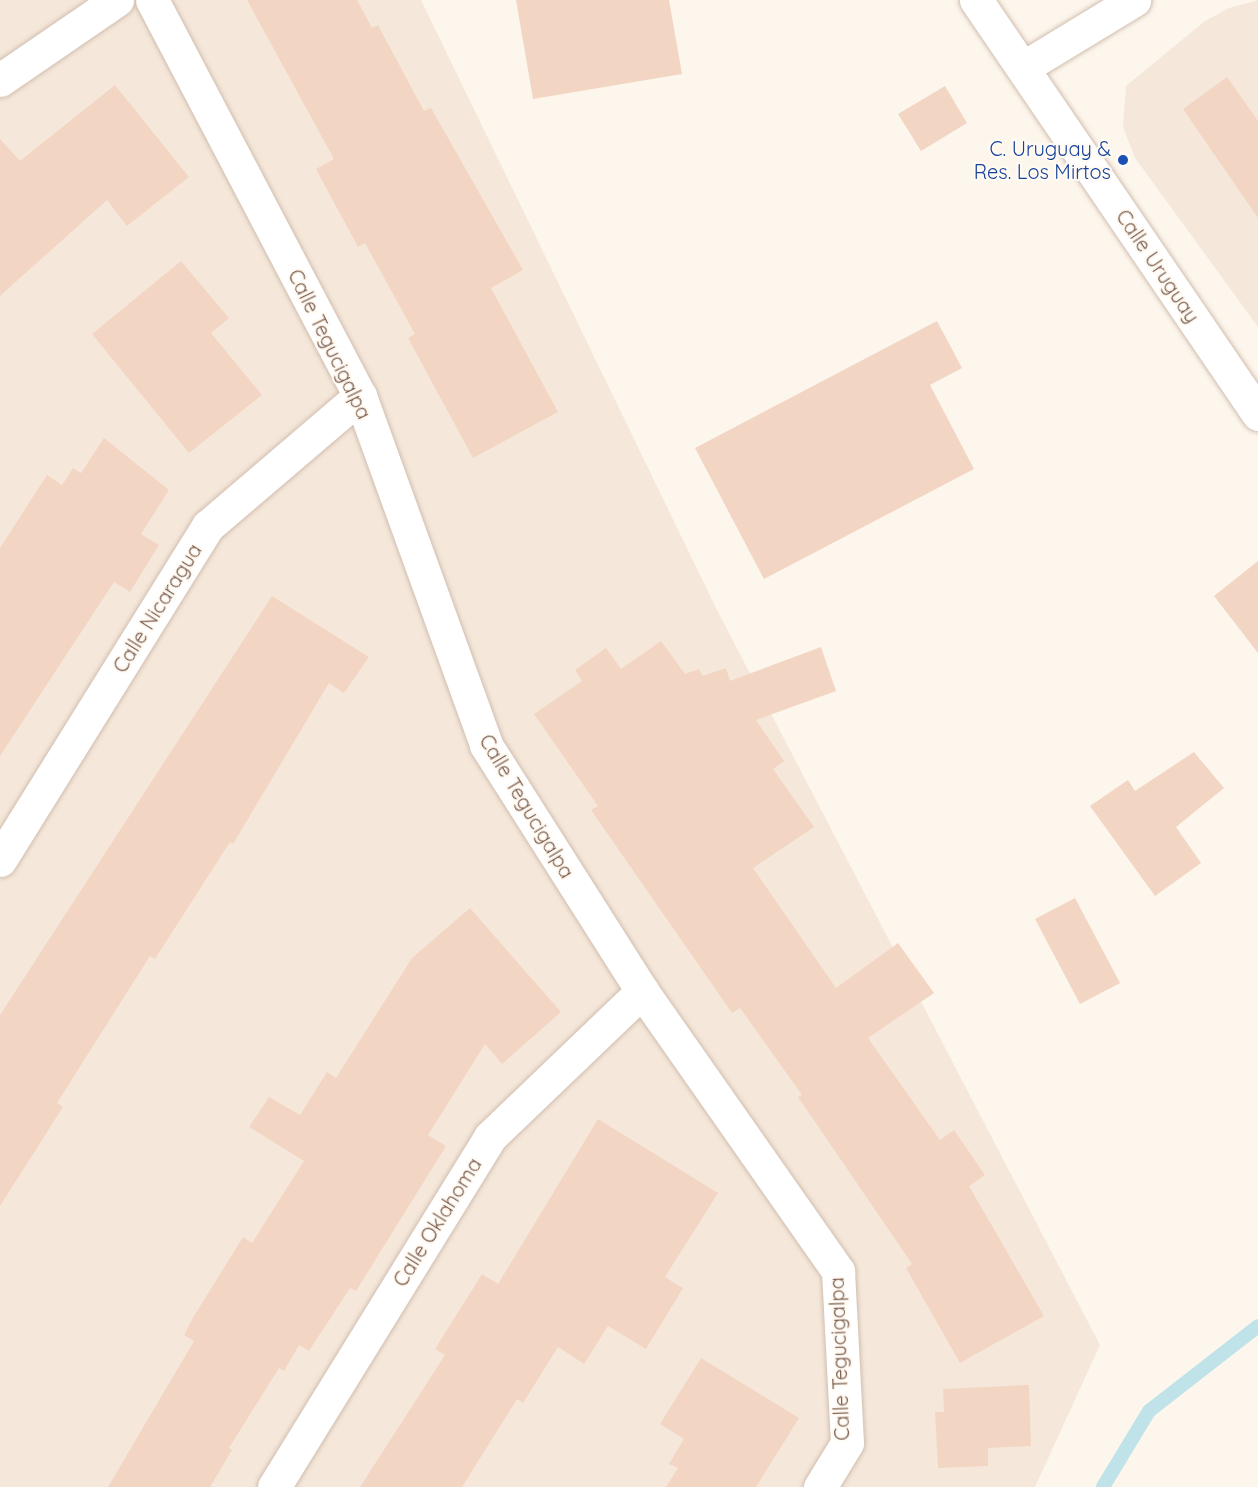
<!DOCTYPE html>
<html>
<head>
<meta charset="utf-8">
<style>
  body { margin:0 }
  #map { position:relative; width:1258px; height:1487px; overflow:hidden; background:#fdf6ec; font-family:Quicksand,sans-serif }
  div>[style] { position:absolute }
  .residential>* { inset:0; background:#f5e8da }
  .stream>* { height:14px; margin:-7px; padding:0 7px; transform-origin:7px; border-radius:7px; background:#bfe3e8 }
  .building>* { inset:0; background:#f3d5c3 }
  .roads { filter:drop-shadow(0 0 2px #d1beb0) drop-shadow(0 0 2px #d1beb0) }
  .minor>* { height:33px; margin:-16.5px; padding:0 16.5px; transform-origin:16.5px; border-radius:16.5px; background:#fff }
  .dots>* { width:16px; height:16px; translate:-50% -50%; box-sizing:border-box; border:3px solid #fffaf3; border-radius:50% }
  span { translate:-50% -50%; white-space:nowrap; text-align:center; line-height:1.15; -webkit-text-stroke:4.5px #fffaf3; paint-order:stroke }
  .transit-label { font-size:20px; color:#164399 }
  .right { translate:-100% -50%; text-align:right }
  .street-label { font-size:20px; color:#7a5c4d }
</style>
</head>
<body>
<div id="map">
  <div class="residential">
    <i style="clip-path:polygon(0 0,421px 0,717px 610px,1100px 1345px,1035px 1487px,0 1487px)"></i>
    <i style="clip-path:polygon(1258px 0,1258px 327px,1135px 158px,1123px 127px,1126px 86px,1205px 21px,1229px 8px)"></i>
  </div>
  <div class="stream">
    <i style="left:1103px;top:1487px;width:89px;rotate:-58.8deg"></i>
    <i style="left:1149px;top:1411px;width:138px;rotate:-37.9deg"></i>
  </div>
  <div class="building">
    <i style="clip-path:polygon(247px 0,357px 0,372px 28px,378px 25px,424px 111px,431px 108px,523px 270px,491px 288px,558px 412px,473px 458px,408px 338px,415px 334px,365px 243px,358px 247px,316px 169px,334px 159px)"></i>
    <i style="clip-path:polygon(516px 0,669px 0,682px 74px,533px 99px)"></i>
    <i style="clip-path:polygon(1227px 77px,1258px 121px,1258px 218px,1183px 109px)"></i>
    <i style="clip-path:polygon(115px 85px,189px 177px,127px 226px,107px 200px,0 296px,0 139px,20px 161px)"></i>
    <i style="clip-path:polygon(945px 86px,967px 123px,921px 151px,898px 114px)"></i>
    <i style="clip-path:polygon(181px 261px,229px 318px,211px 333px,262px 395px,189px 453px,92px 334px)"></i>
    <i style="clip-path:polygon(937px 321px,962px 368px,930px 385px,974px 469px,764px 579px,695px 448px)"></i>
    <i style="clip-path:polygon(104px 438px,169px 490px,141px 534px,159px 545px,130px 592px,114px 582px,0 756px,0 548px,47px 475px,62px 485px,73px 468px,81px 473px)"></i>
    <i style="clip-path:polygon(1258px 561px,1258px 653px,1214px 596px)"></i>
    <i style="clip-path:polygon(272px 596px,369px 657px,344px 693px,329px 683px,233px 844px,230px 842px,155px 959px,150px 956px,57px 1103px,63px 1107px,0 1206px,0 1015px)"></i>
    <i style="clip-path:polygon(661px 641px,685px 674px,699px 669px,702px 676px,726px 668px,730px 681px,821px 647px,836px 691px,756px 720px,784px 761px,773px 769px,814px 827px,753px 868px,836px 988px,898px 943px,934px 993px,868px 1038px,940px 1140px,954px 1130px,985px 1175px,969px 1186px,1044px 1316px,960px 1363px,906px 1268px,912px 1264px,798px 1097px,802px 1095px,740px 1008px,732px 1013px,591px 810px,598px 806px,534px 714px,582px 681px,575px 670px,606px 648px,621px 669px)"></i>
    <i style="clip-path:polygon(1194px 752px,1224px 788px,1176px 827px,1201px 863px,1155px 896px,1090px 806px,1128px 780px,1135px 791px)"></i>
    <i style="clip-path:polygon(1075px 898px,1120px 983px,1080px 1004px,1035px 919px)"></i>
    <i style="clip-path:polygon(470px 908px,561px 1012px,502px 1064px,485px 1044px,428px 1135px,446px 1146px,356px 1291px,350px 1288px,309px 1351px,299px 1345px,284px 1371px,279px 1368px,229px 1448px,232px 1450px,210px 1487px,108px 1487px,194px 1341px,184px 1335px,194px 1316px,243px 1237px,252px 1243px,304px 1161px,249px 1127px,269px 1097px,300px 1115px,327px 1072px,336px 1078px,412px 958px)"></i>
    <i style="clip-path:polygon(598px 1119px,718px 1193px,665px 1277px,683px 1288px,646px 1349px,608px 1326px,584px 1364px,558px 1347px,523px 1403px,517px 1399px,462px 1487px,360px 1487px,445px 1355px,435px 1349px,482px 1274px,498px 1284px)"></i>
    <i style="clip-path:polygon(701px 1358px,799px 1418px,756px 1487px,666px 1487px,678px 1468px,669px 1464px,684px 1439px,660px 1424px)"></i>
    <i style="clip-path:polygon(1029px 1385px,1031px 1446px,988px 1448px,988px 1466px,938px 1468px,935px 1412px,944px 1412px,943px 1389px)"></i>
  </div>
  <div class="roads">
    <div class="minor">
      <i style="left:152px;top:0;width:447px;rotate:62.3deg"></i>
      <i style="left:360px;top:396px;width:371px;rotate:70.1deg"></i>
      <i style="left:486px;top:745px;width:291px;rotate:57.6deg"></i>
      <i style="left:642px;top:991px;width:342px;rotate:55deg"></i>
      <i style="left:838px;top:1271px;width:172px;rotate:87deg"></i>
      <i style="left:847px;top:1443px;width:52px;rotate:121.5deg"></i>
      <i style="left:976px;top:0;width:501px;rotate:55.74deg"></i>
      <i style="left:1024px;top:67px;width:129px;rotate:-31.3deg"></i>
      <i style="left:0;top:80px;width:142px;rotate:-34.4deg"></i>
      <i style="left:0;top:860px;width:393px;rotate:-58.1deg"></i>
      <i style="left:208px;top:526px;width:200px;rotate:-40.5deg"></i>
      <i style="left:274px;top:1487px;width:411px;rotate:-58.3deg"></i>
      <i style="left:490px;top:1137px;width:211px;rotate:-43.8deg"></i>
    </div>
  </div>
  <div class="dots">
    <i style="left:1123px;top:160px;background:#1a4fb4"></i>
  </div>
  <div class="transit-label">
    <span class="right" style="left:1111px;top:160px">C. Uruguay &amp;<br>Res. Los Mirtos</span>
  </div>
  <div class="street-label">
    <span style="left:1158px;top:266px;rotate:56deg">Calle Uruguay</span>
    <span style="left:330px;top:344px;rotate:64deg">Calle Tegucigalpa</span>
    <span style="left:157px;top:608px;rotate:-58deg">Calle Nicaragua</span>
    <span style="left:527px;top:806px;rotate:59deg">Calle Tegucigalpa</span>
    <span style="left:437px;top:1222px;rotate:-58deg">Calle Oklahoma</span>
    <span style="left:839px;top:1359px;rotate:-92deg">Calle Tegucigalpa</span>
  </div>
</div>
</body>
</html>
